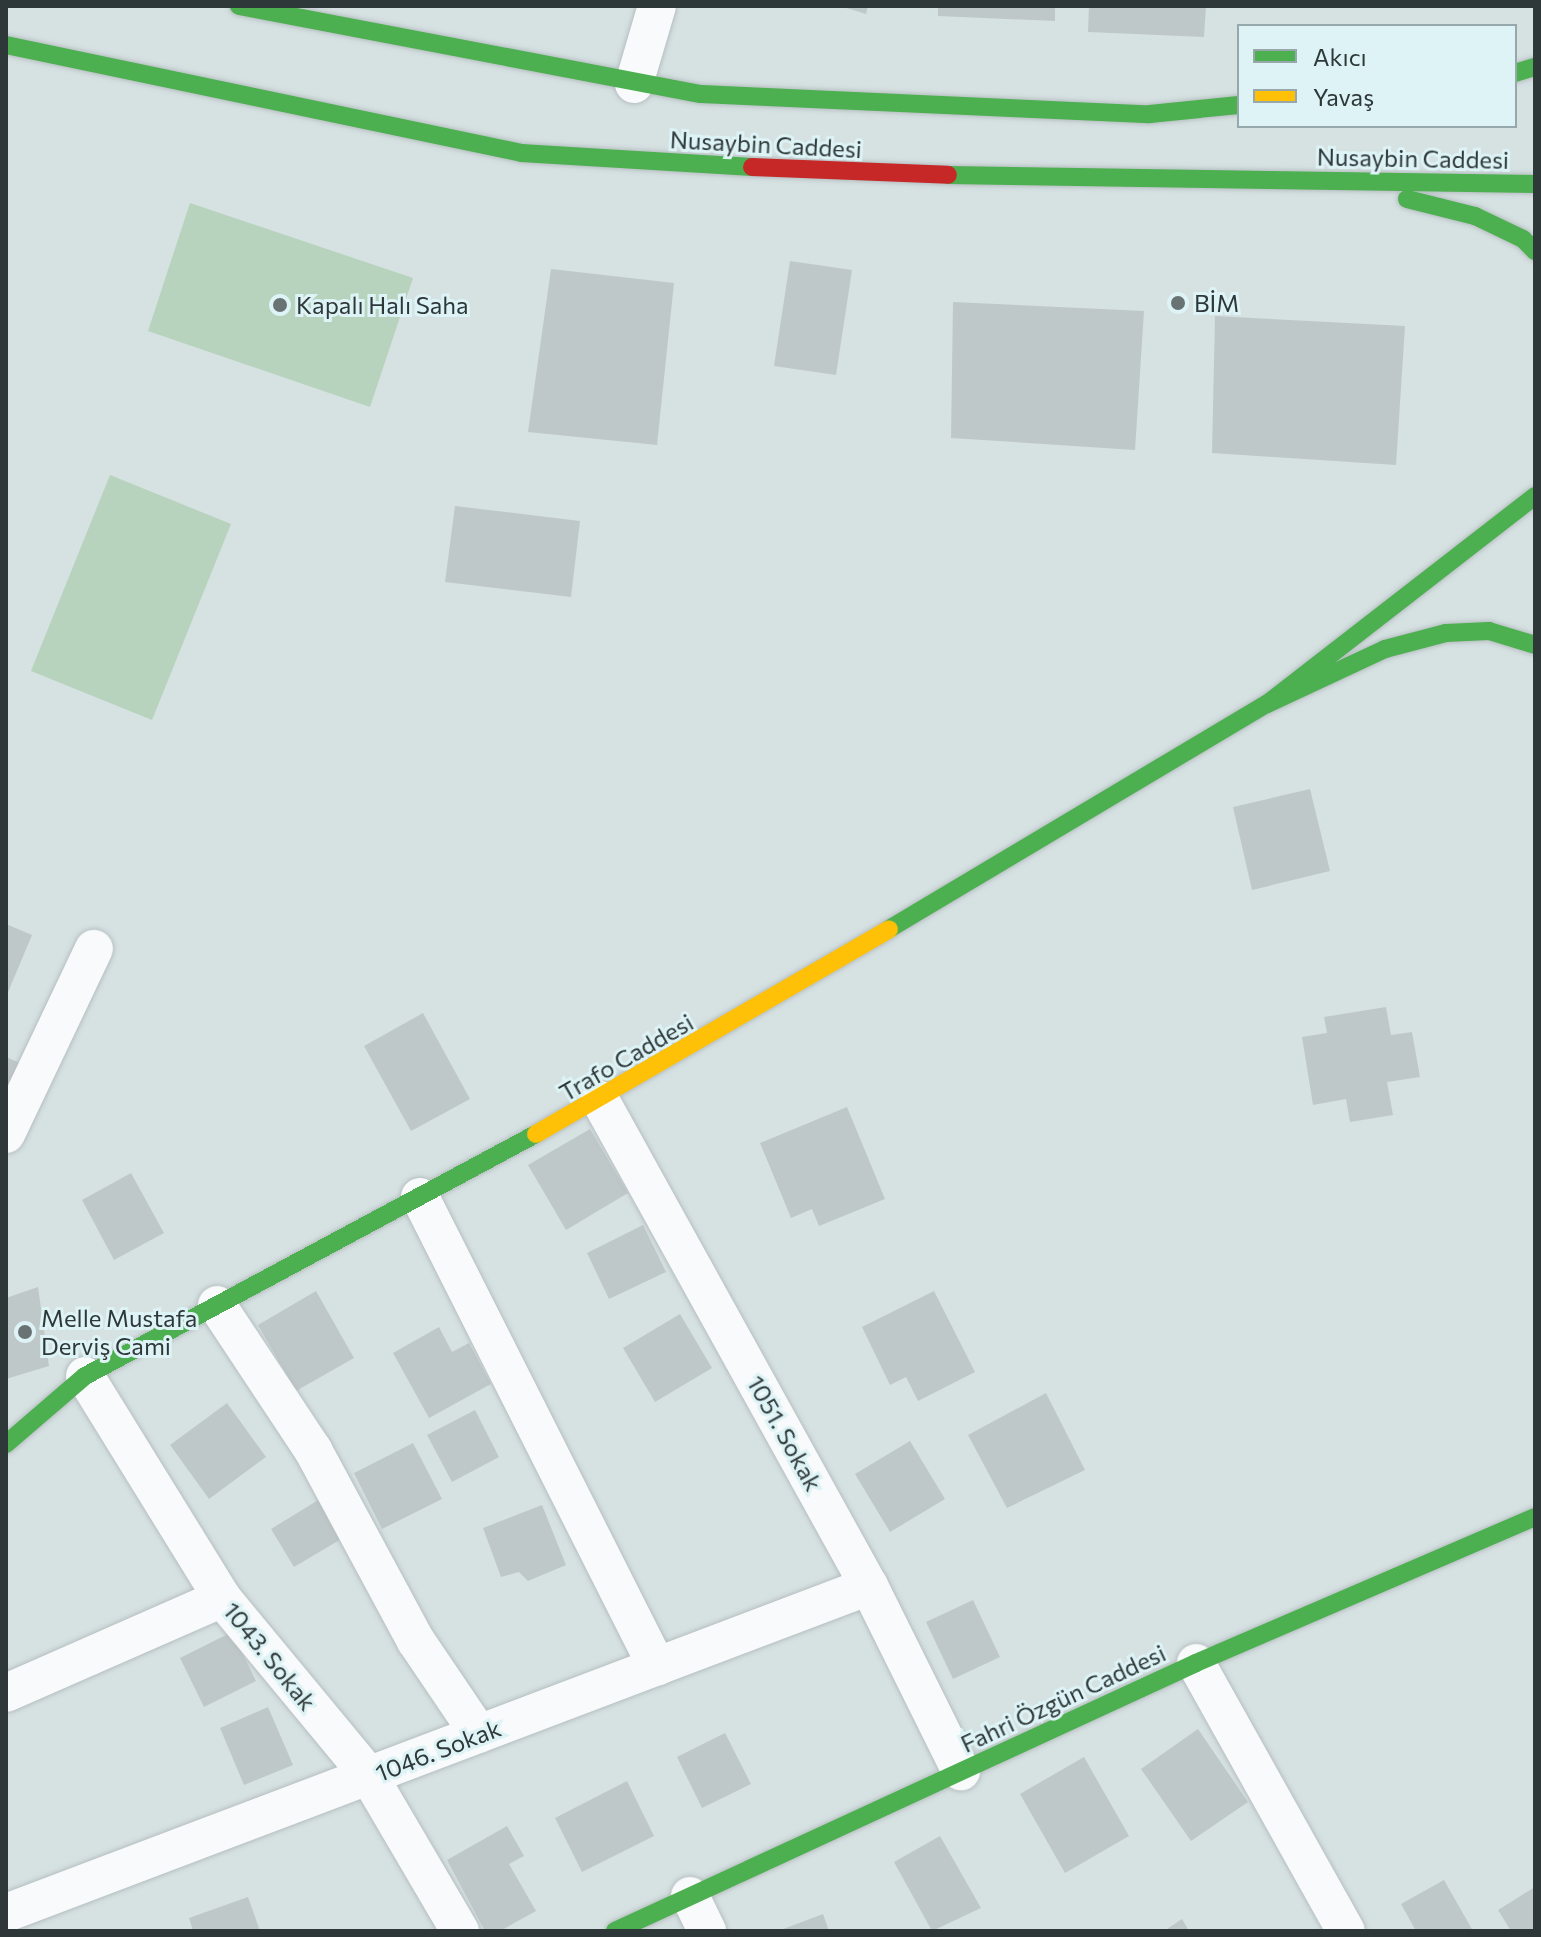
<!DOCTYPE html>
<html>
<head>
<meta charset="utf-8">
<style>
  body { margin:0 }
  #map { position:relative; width:1541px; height:1937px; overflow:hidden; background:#d6e1e2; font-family:Commissioner,sans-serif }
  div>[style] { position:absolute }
  .green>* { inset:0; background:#b7d3bd }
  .building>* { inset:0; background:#bfc8c9 }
  .roads { filter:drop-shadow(0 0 2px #b6bfc0) drop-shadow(0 0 2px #b6bfc0) }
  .street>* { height:38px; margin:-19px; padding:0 19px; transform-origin:19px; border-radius:19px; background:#f9fafb }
  .fast>* { height:18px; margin:-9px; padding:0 9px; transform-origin:9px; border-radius:9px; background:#4caf50 }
  .slow>* { height:18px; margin:-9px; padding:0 9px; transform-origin:9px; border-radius:9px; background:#ffc107 }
  .jam>* { height:18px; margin:-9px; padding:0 9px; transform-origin:9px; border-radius:9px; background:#c62828 }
  .dots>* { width:22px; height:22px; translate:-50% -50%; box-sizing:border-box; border:4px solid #ddf3f5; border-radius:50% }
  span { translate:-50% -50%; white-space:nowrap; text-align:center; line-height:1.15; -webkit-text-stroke:6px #ddf3f5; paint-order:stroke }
  .street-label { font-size:24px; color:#2f3839 }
  .poi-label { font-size:24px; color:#2f3839 }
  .left { translate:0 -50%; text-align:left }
  .frame { position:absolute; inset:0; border:8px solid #2f3839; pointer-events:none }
  .legend { position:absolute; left:1237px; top:24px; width:280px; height:104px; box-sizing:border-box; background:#ddf3f5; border:2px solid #97a8aa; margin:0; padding:10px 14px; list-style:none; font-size:24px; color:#2f3839 }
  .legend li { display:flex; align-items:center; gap:16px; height:40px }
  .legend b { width:40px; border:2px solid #97a8aa }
</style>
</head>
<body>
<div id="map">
  <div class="green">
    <i style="clip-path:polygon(190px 203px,413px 278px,370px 407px,148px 331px)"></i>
    <i style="clip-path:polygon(110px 475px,231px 524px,152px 720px,31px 671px)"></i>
  </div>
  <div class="building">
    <i style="clip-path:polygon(840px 6px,868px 6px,866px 14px)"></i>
    <i style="clip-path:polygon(938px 6px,1055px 6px,1055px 21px,938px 16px)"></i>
    <i style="clip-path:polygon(1089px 6px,1206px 6px,1204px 37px,1088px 32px)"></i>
    <i style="clip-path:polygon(790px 261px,852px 270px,836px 375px,774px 366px)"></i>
    <i style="clip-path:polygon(551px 269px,674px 283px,657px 445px,528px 432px)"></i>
    <i style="clip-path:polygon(953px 302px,1144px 311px,1135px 450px,951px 438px)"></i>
    <i style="clip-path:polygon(1215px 316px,1405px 326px,1396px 465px,1212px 453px)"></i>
    <i style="clip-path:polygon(455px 506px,580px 521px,571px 597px,445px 582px)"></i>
    <i style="clip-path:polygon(1310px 789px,1330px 871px,1252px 890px,1233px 807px)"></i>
    <i style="clip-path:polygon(6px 924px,32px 935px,6px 997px)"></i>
    <i style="clip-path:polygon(1386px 1007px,1391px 1035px,1412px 1032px,1420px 1077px,1387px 1082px,1393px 1115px,1350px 1122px,1346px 1099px,1313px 1105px,1302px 1037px,1327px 1033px,1324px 1017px)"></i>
    <i style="clip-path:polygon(423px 1013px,470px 1099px,411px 1131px,364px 1046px)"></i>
    <i style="clip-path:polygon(6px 1057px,22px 1064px,6px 1099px)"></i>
    <i style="clip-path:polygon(847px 1107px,885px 1199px,819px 1226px,812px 1209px,791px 1218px,760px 1143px)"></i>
    <i style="clip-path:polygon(590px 1129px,628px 1193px,566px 1230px,528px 1165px)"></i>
    <i style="clip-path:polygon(131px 1173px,164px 1233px,114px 1260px,82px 1200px)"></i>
    <i style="clip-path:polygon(643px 1225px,666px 1272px,609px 1299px,587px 1253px)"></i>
    <i style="clip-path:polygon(38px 1287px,49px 1366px,6px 1379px,6px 1298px)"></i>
    <i style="clip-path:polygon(316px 1291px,354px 1358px,296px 1391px,258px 1325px)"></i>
    <i style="clip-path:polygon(934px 1291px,975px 1372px,918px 1401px,906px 1377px,890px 1385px,862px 1327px)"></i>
    <i style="clip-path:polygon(680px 1314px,712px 1368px,655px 1402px,623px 1348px)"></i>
    <i style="clip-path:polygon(439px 1327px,452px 1352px,469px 1343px,491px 1384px,429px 1418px,393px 1353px)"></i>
    <i style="clip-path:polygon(1046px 1393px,1085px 1470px,1007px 1508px,968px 1435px)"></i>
    <i style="clip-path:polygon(227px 1403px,266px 1457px,209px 1499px,170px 1445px)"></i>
    <i style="clip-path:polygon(475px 1410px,499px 1457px,452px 1482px,427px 1435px)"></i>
    <i style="clip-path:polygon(910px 1441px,945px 1499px,890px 1532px,855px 1474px)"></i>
    <i style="clip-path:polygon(413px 1443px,442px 1499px,382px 1529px,354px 1473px)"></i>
    <i style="clip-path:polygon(320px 1499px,343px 1538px,294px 1567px,271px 1529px)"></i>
    <i style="clip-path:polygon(542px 1505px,566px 1565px,528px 1581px,519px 1572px,501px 1577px,483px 1528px)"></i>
    <i style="clip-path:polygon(973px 1600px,1000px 1657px,953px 1679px,926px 1622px)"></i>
    <i style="clip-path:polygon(232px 1632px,256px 1681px,204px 1707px,180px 1658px)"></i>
    <i style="clip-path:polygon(268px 1707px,293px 1765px,244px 1785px,220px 1728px)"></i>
    <i style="clip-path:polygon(1198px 1729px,1248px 1802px,1191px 1841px,1141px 1769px)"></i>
    <i style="clip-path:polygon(725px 1733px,751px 1784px,702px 1808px,677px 1757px)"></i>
    <i style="clip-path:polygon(1084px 1757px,1129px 1836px,1065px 1873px,1020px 1794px)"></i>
    <i style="clip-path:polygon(627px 1781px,654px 1836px,582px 1872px,555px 1818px)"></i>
    <i style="clip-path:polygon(507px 1826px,524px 1856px,509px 1864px,536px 1911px,500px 1931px,485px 1931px,447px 1860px)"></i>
    <i style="clip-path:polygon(940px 1836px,981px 1908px,932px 1931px,894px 1862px)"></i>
    <i style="clip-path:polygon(1444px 1880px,1473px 1931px,1416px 1931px,1401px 1904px)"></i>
    <i style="clip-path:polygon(1535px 1887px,1535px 1931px,1511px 1931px,1498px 1910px)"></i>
    <i style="clip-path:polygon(248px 1897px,260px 1931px,193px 1931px,189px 1918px)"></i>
    <i style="clip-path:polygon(823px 1914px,829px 1931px,778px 1931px)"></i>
    <i style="clip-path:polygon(1182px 1919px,1189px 1931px,1164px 1931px)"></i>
  </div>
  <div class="roads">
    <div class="street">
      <i style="left:634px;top:84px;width:81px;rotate:-73.6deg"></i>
      <i style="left:600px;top:1100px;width:555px;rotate:61.04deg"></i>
      <i style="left:869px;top:1586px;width:207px;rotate:63.6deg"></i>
      <i style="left:6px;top:1134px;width:205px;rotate:-64.6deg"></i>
      <i style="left:420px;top:1197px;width:526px;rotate:63.24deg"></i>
      <i style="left:217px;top:1305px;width:174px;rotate:56.5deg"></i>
      <i style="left:313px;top:1450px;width:217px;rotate:61.7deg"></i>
      <i style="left:416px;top:1641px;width:112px;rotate:55.9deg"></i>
      <i style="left:85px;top:1376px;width:261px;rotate:58.3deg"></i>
      <i style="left:222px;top:1598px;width:231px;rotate:50.4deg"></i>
      <i style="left:369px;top:1776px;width:180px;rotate:59.6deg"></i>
      <i style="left:1196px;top:1663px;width:307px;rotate:60.8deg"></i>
      <i style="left:6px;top:1693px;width:236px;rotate:-23.7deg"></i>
      <i style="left:690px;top:1896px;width:39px;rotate:64deg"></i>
      <i style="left:6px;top:1913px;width:923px;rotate:-20.75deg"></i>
    </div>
    <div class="fast">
      <i style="left:239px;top:6px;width:470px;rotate:10.8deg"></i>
      <i style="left:701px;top:94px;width:449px;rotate:2.6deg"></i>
      <i style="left:1150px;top:114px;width:89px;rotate:-5.8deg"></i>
      <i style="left:6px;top:45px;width:527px;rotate:11.82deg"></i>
      <i style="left:522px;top:153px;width:230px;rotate:3.5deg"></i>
      <i style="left:1515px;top:73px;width:21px;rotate:-17deg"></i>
      <i style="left:948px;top:175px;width:587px;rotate:0.88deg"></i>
      <i style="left:1407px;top:199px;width:70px;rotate:14deg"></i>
      <i style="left:1475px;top:216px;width:53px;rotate:25.6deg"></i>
      <i style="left:1523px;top:239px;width:17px;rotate:45deg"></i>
      <i style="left:1535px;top:496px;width:339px;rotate:142.2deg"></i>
      <i style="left:1267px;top:704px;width:130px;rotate:-25deg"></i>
      <i style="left:1385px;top:649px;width:63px;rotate:-14.7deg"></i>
      <i style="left:1446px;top:633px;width:43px;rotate:-2.7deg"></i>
      <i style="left:1489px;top:631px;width:48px;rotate:16.9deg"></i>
      <i style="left:889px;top:929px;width:440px;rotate:-30.8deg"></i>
      <i style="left:6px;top:1444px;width:104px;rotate:-40.7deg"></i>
      <i style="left:85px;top:1376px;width:512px;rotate:-28.22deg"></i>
      <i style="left:615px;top:1931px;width:640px;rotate:-24.76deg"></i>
      <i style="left:1196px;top:1663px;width:369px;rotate:-23.3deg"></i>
    </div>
    <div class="slow">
      <i style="left:536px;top:1134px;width:408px;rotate:-30.1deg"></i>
    </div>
    <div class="jam">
      <i style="left:752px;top:167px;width:196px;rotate:2.3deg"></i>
    </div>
  </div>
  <div class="dots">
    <i style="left:1178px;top:303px;background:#697374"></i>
    <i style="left:280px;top:305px;background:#697374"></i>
    <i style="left:25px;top:1332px;background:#697374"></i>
  </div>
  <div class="street-label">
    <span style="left:766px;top:144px;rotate:3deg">Nusaybin Caddesi</span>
    <span style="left:1413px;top:158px;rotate:1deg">Nusaybin Caddesi</span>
    <span style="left:626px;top:1057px;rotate:-30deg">Trafo Caddesi</span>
    <span style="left:785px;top:1433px;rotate:61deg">1051. Sokak</span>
    <span style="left:270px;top:1656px;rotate:51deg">1043. Sokak</span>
    <span style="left:1063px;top:1698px;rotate:-25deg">Fahri Özgün Caddesi</span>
    <span style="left:438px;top:1750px;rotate:-21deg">1046. Sokak</span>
  </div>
  <div class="poi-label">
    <span class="left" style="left:1194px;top:303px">BİM</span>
    <span class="left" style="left:296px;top:305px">Kapalı Halı Saha</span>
    <span class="left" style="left:41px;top:1332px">Melle Mustafa<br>Derviş Cami</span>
  </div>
  <div class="frame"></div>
  <ul class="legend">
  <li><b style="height:10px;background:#4caf50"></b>Akıcı</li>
  <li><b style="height:10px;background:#ffc107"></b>Yavaş</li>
  </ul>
</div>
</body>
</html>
